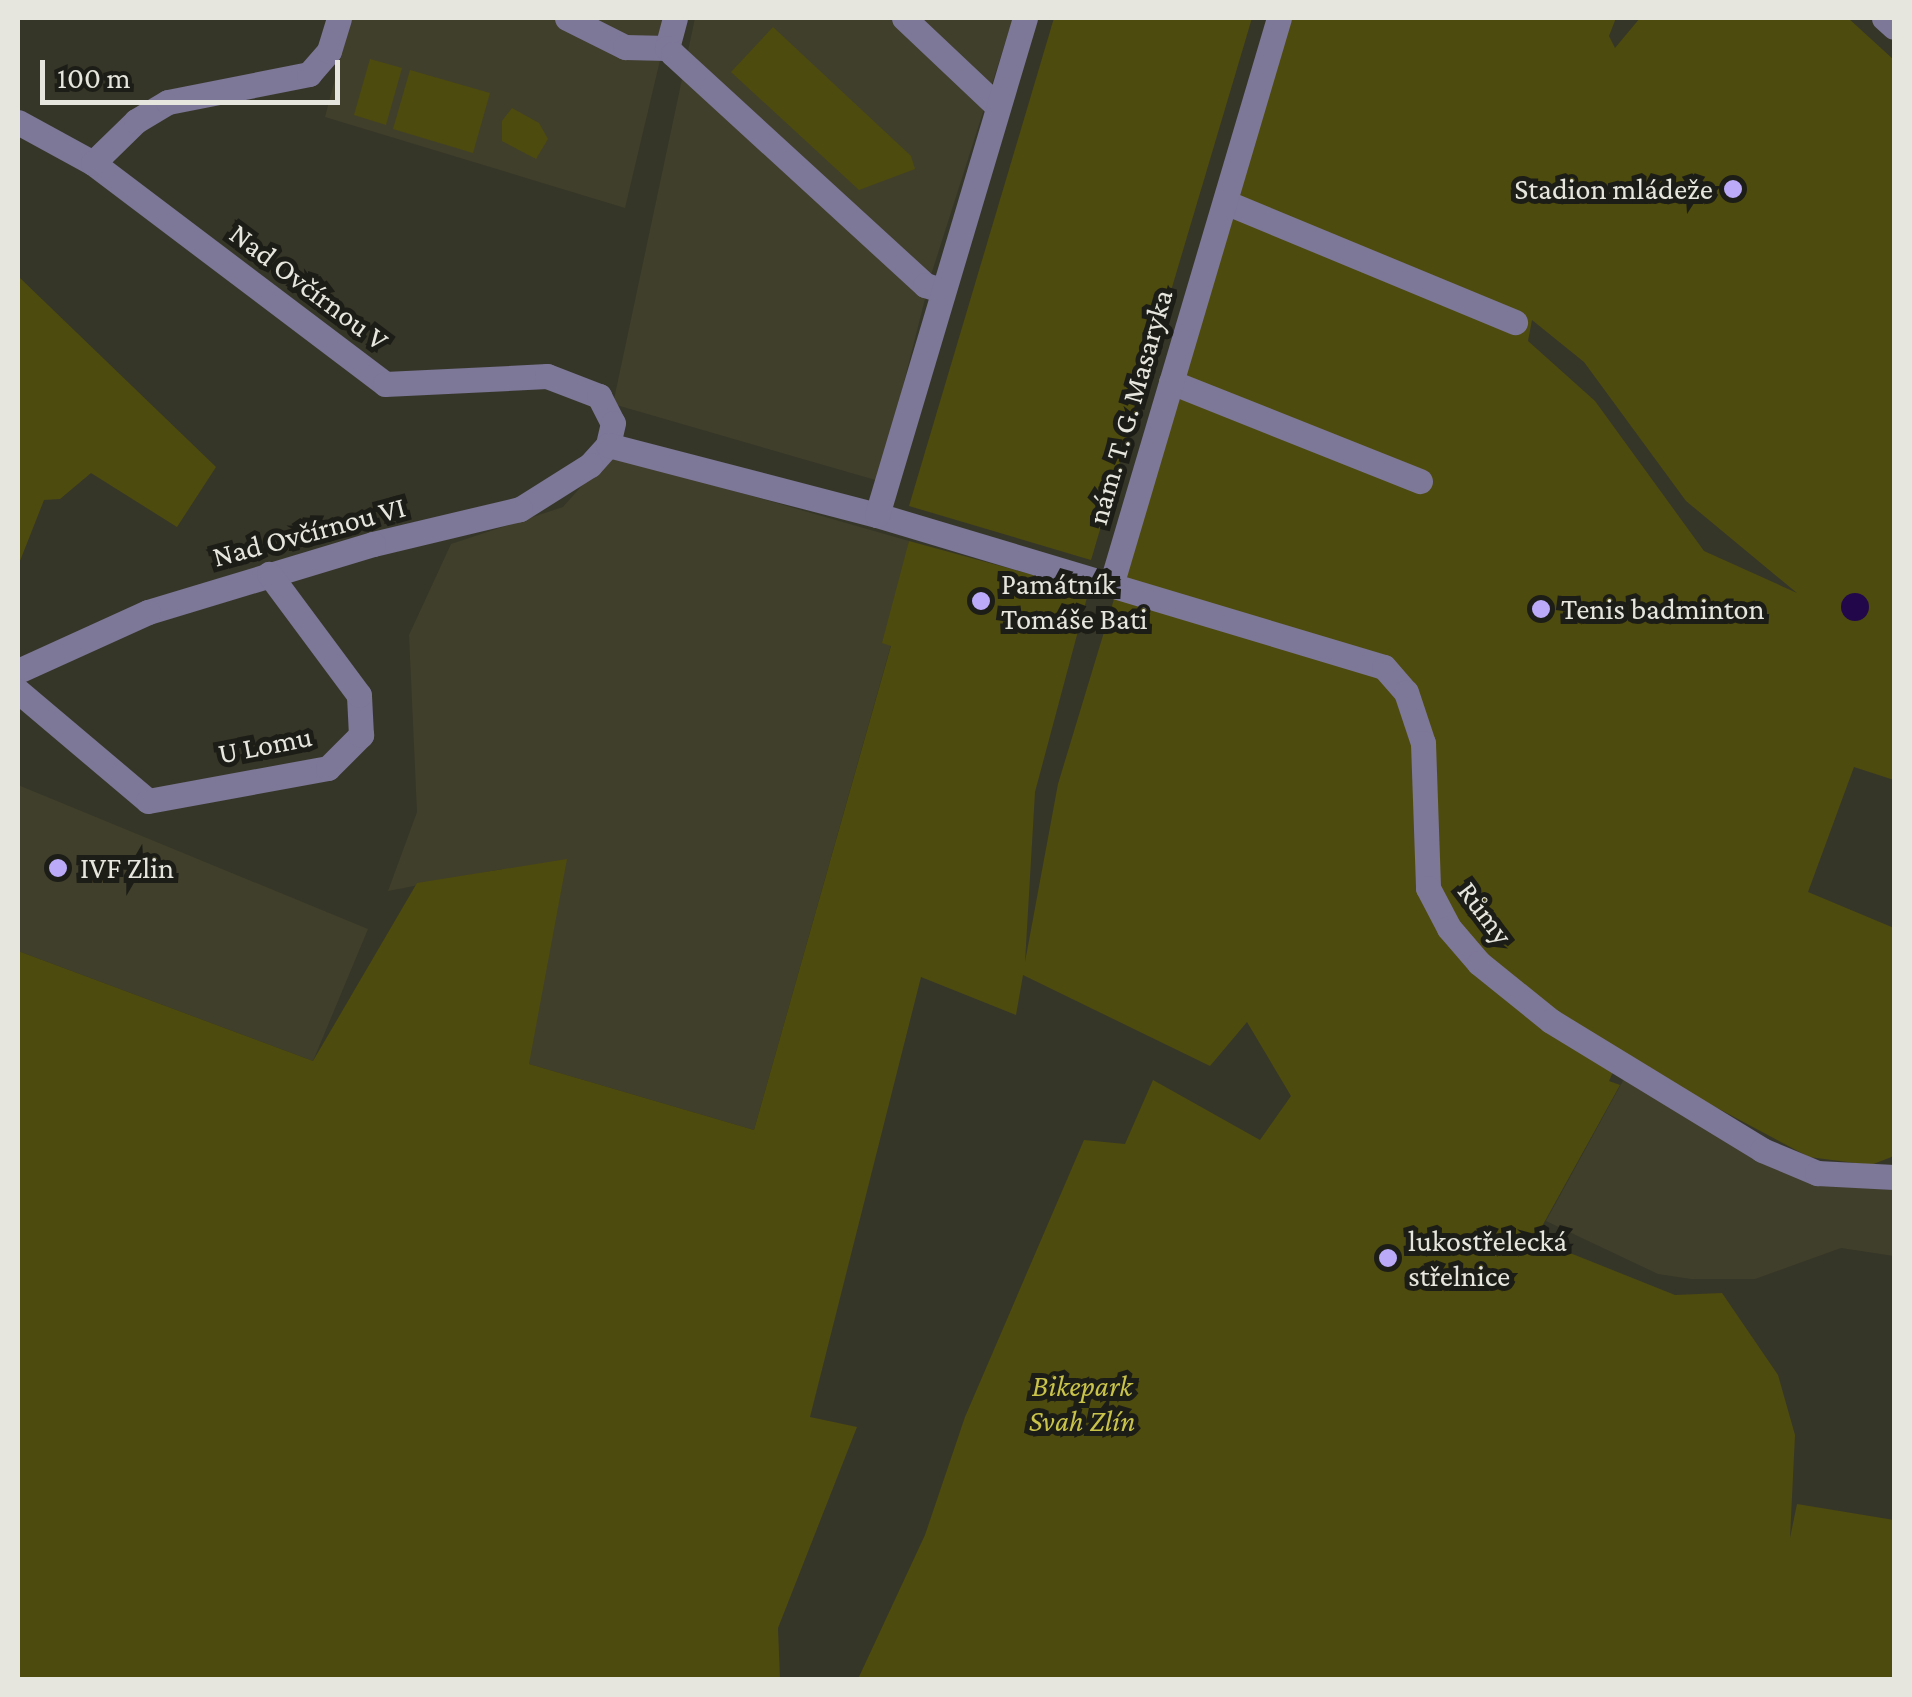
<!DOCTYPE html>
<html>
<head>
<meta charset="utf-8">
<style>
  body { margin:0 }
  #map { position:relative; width:1912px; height:1697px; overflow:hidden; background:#363628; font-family:"Crimson Pro",serif }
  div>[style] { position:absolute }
  .built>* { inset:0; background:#403f2b }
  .green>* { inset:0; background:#4e4b0e }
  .water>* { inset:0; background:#22084b }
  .round { border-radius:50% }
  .minor>* { height:25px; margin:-12.5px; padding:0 12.5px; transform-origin:12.5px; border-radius:12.5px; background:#7d7798 }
  .dots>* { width:28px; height:28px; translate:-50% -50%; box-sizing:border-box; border:5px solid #1d1d17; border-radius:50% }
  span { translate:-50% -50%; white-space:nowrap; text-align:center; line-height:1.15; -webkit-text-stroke:10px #1d1d17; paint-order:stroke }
  .poi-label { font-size:30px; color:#e6e6de }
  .right { translate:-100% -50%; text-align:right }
  .left { translate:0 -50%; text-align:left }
  .street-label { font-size:30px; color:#e6e6de }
  .park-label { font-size:30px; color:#c9c449; font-style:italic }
  .frame { position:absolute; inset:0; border:20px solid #e6e6de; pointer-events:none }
  .scale { position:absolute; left:40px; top:60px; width:300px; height:45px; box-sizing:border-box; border:5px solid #e6e6de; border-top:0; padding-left:12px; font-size:30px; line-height:35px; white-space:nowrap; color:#e6e6de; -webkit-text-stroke:8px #1d1d17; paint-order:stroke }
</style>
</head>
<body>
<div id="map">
  <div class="built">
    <i style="clip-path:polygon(351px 18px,670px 18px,625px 208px,325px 117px)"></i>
    <i style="clip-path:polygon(695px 18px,1013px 18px,931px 275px,879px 481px,613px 404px)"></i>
    <i style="clip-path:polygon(609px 455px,909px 541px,891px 645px,754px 1130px,529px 1064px,502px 869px,388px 891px,417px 812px,409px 635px,451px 544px,563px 507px)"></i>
    <i style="clip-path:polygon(18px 785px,368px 929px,313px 1061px,18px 951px)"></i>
    <i style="clip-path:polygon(1625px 1077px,1782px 1170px,1894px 1182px,1894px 1256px,1841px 1248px,1755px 1279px,1691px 1279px,1658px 1274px,1546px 1221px)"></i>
  </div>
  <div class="green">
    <i style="clip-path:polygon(1054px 18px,1252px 18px,1091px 560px,909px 506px)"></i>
    <i style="clip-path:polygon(evenodd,1290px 18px,1616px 18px,1609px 36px,1615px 48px,1640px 18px,1848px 18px,1894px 60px,1894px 780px,1854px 767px,1808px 892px,1894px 928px,1894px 1156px,1871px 1165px,1809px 1157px,1620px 1056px,1609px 1081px,1620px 1085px,1535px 1239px,1675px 1295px,1722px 1293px,1778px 1375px,1795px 1435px,1790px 1538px,1797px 1504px,1894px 1520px,1894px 1679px,858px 1679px,925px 1535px,965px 1417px,1084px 1140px,1125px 1144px,1153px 1080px,1260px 1140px,1291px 1096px,1247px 1022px,1210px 1066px,1023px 975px,1016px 1015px,921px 977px,810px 1417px,857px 1427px,778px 1628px,780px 1679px,18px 1679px,18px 951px,313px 1061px,417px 883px,567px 859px,529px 1064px,754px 1130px,891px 646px,882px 643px,909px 541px,1089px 590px,1035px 792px,1025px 962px,1058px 784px,1290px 18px,1532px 320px,1584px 362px,1686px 501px,1797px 593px,1704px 551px,1595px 401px,1528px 341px,1532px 320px)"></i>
    <i style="clip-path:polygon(773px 27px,911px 156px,915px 169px,859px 190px,731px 72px)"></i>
    <i style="clip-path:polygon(370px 59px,402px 68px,386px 125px,354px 115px)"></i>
    <i style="clip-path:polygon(410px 70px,490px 93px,473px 153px,393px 129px)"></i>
    <i style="clip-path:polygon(512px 108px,539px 123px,548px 139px,536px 159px,502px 141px,502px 121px)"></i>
    <i style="clip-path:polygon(20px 278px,216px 467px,177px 527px,91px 473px,60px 499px,44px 500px,18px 566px)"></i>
  </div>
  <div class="water">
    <i class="round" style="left:1841px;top:593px;width:28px;height:28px"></i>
  </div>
  <div class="minor">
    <i style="left:567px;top:18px;width:65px;rotate:26.6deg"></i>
    <i style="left:625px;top:47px;width:42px;rotate:1.4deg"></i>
    <i style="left:675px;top:18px;width:31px;rotate:105deg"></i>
    <i style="left:667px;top:48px;width:8px;rotate:45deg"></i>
    <i style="left:673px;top:54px;width:342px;rotate:42.5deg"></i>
    <i style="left:925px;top:285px;width:17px;rotate:17deg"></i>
    <i style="left:904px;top:18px;width:128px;rotate:43.4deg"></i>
    <i style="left:1884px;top:18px;width:13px;rotate:42deg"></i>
    <i style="left:18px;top:122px;width:85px;rotate:28.7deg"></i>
    <i style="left:93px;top:163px;width:366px;rotate:37.1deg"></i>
    <i style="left:385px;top:384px;width:162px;rotate:-2.8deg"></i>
    <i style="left:547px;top:376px;width:56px;rotate:21deg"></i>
    <i style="left:599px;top:396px;width:30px;rotate:63deg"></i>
    <i style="left:613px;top:423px;width:23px;rotate:103deg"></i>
    <i style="left:608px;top:445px;width:27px;rotate:132deg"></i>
    <i style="left:590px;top:465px;width:83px;rotate:147.8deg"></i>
    <i style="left:520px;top:509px;width:151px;rotate:166.6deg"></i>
    <i style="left:373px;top:544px;width:235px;rotate:163.2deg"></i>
    <i style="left:148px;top:612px;width:143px;rotate:155.6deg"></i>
    <i style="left:93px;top:163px;width:60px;rotate:-44.3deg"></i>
    <i style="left:136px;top:121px;width:37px;rotate:-31deg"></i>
    <i style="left:168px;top:102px;width:144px;rotate:-11.2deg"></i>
    <i style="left:309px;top:74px;width:30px;rotate:-49deg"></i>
    <i style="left:329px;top:51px;width:34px;rotate:-73deg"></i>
    <i style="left:1225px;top:202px;width:314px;rotate:22.5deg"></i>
    <i style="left:1171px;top:382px;width:268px;rotate:21.7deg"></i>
    <i style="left:608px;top:445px;width:278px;rotate:14.6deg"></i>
    <i style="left:877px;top:515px;width:529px;rotate:16.69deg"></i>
    <i style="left:1384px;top:667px;width:33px;rotate:49deg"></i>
    <i style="left:1406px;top:692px;width:54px;rotate:71.6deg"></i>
    <i style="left:1423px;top:743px;width:145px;rotate:88deg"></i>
    <i style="left:1428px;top:888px;width:45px;rotate:62.3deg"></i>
    <i style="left:1449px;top:928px;width:46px;rotate:49.4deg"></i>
    <i style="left:1479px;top:963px;width:92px;rotate:38.9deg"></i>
    <i style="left:1551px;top:1021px;width:247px;rotate:31.4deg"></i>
    <i style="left:1762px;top:1150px;width:60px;rotate:22.7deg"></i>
    <i style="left:1817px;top:1173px;width:77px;rotate:3deg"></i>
    <i style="left:877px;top:515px;width:519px;rotate:-73.42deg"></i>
    <i style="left:1112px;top:582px;width:588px;rotate:-73.51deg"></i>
    <i style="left:18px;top:691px;width:170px;rotate:40.2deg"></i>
    <i style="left:148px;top:801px;width:183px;rotate:-10.4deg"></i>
    <i style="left:328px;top:768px;width:47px;rotate:-45deg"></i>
    <i style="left:361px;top:735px;width:40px;rotate:-92.9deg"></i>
    <i style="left:359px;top:695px;width:151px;rotate:-126.6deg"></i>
  </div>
  <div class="dots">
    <i style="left:1733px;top:189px;background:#baaaf7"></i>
    <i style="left:981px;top:601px;background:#baaaf7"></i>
    <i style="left:1541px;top:609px;background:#baaaf7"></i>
    <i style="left:58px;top:868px;background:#baaaf7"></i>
    <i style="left:1388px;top:1258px;background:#baaaf7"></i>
  </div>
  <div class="poi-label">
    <span class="right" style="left:1713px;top:189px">Stadion mládeže</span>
    <span class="left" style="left:1001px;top:601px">Památník<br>Tomáše Bati</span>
    <span class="left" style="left:1561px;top:609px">Tenis badminton</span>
    <span class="left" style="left:80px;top:868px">IVF Zlin</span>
    <span class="left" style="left:1408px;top:1258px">lukostřelecká<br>střelnice</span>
  </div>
  <div class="street-label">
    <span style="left:309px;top:287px;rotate:37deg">Nad Ovčírnou V</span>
    <span style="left:1130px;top:407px;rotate:-74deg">nám. T. G. Masaryka</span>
    <span style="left:309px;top:532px;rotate:-15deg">Nad Ovčírnou VI</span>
    <span style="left:265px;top:745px;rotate:-11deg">U Lomu</span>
    <span style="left:1485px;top:913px;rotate:53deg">Růmy</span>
  </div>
  <div class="park-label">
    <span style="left:1082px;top:1403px">Bikepark<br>Svah Zlín</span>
  </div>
  <div class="frame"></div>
  <div class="scale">100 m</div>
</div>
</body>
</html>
